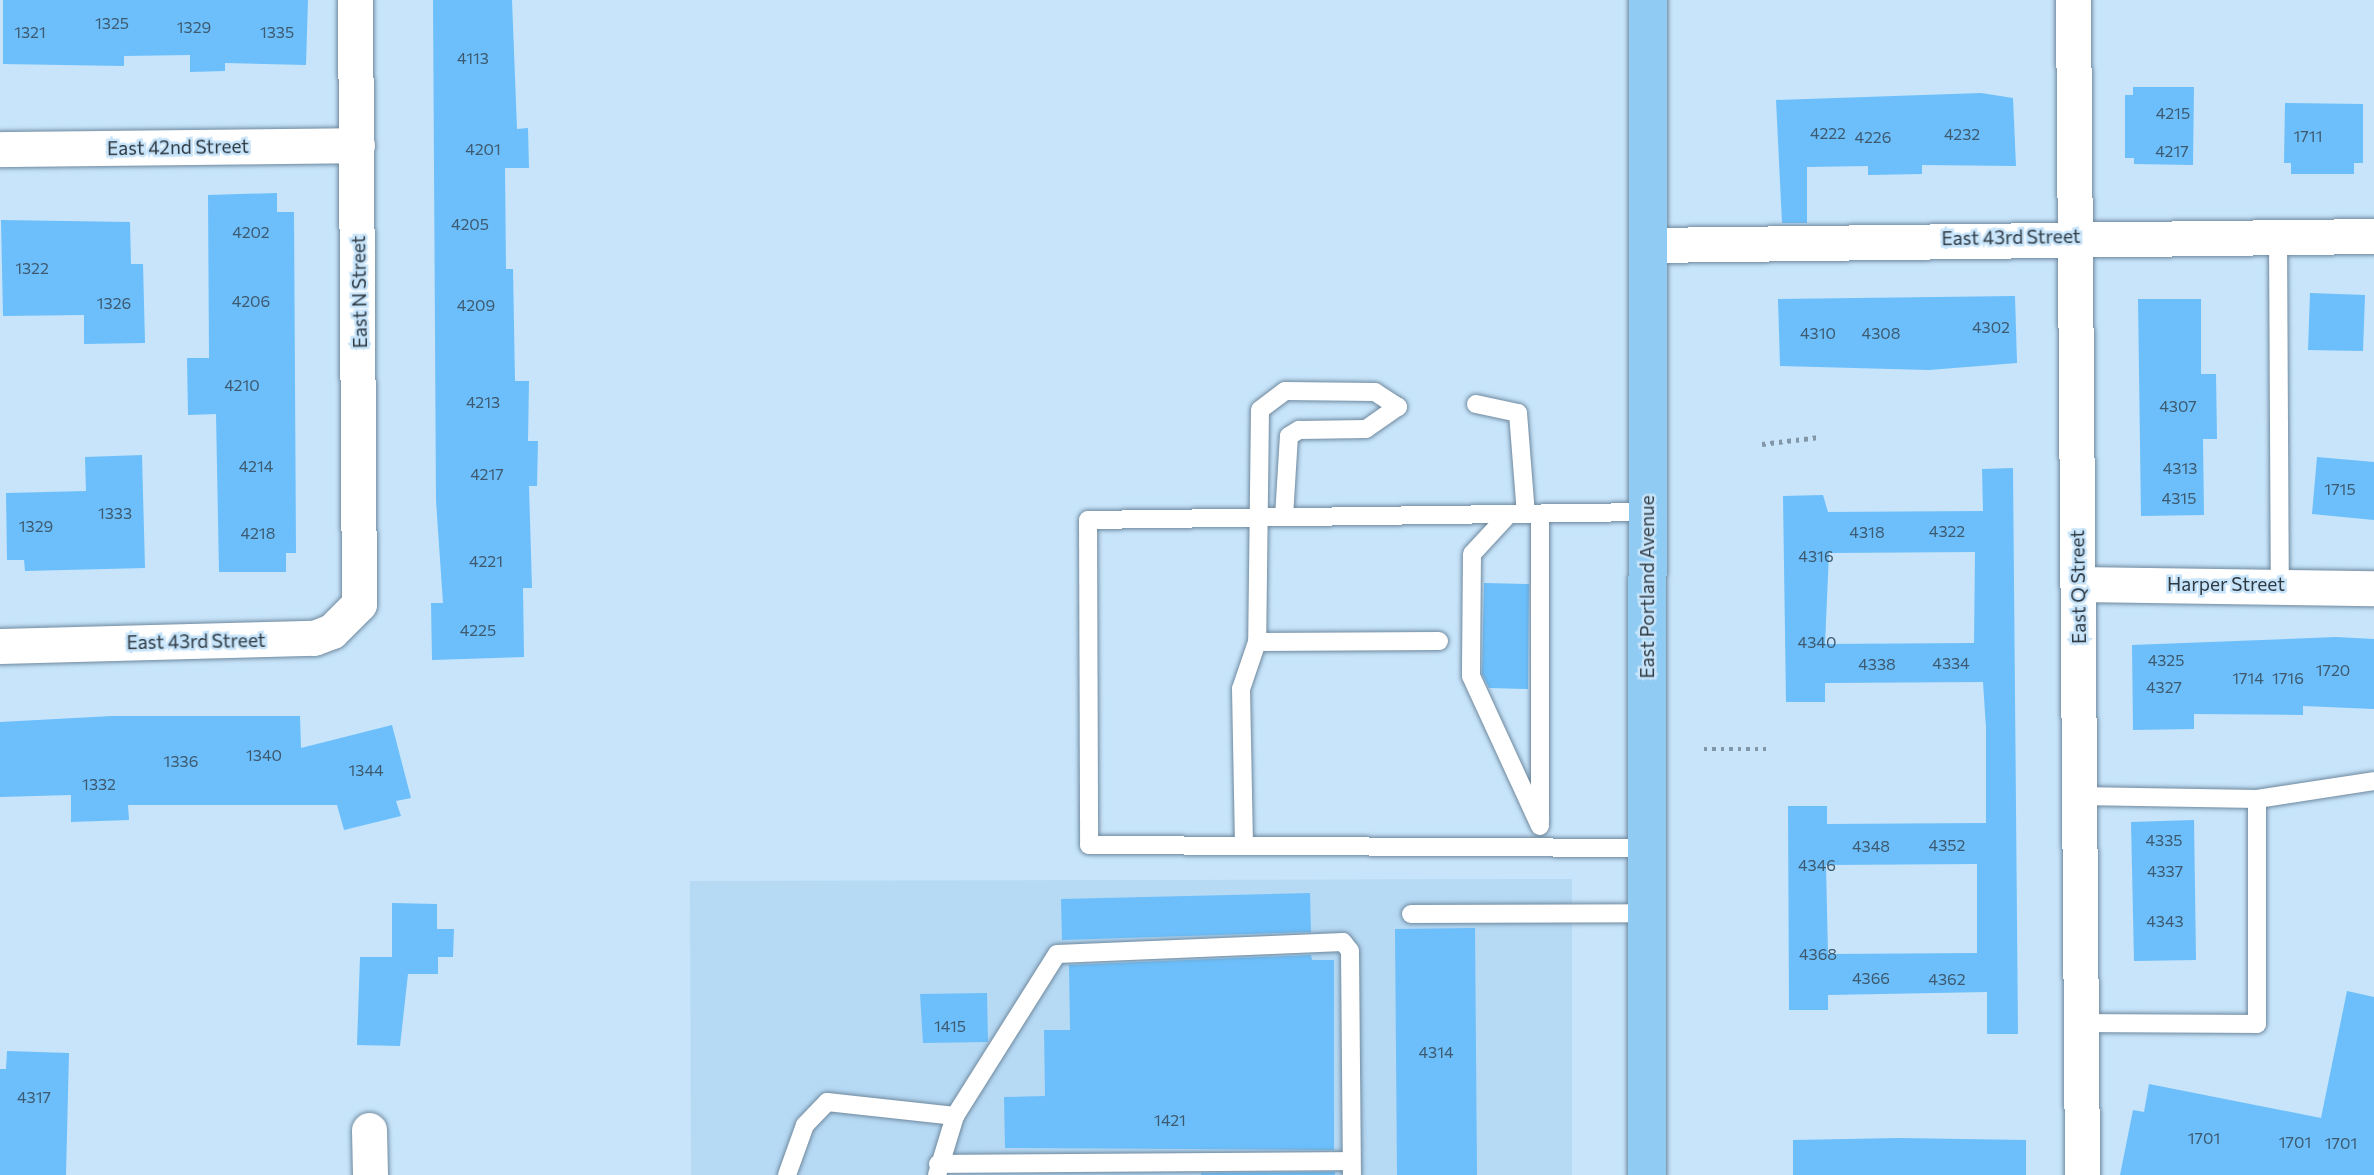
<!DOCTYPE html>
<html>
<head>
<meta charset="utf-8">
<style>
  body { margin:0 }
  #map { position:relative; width:2374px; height:1175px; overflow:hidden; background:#c7e4fa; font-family:Commissioner,sans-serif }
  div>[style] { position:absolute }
  .built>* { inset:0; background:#b6d9f4 }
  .building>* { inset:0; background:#6cbffb }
  .path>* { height:4.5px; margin-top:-2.25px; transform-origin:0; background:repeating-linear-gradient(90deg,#8196a6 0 3.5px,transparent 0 8.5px) }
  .roads { filter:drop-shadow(0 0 2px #6f899e) drop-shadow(0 0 2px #6f899e) }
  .service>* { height:18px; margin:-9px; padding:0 9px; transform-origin:9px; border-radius:9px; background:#fff }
  .minor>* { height:35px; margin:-17.5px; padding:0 17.5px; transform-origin:17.5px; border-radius:17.5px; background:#fff }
  .primary>* { height:38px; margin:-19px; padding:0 19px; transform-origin:19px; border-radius:19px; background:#8fcbf2 }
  span { translate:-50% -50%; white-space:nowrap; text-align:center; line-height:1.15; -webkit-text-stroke:5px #c7e4fa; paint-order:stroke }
  .number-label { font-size:16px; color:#3e5a70 }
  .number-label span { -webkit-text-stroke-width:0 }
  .street-label { font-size:19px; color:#2e3942 }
</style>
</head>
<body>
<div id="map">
  <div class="built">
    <i style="clip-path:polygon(1572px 879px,1572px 1175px,691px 1175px,690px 881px)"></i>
  </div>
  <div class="building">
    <i style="clip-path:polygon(3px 0,308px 0,306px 65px,225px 63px,225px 71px,190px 72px,190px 55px,124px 56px,124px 66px,3px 64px)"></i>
    <i style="clip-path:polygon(433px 0,512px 0,517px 129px,528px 128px,529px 168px,505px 168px,506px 269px,513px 269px,515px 381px,529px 381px,528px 441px,538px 441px,537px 486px,529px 486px,532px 588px,523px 588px,524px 657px,432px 660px,431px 603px,443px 603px,436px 501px)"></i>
    <i style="clip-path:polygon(2133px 87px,2194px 87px,2193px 165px,2134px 164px,2134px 158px,2125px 158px,2125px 95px,2133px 95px)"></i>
    <i style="clip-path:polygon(1981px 93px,2013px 98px,2016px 166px,1922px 165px,1922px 174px,1868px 175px,1868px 166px,1807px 167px,1807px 223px,1782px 223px,1776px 100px)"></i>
    <i style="clip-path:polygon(2285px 103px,2363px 104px,2363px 163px,2354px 163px,2354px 174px,2291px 174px,2291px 163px,2284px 163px)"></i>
    <i style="clip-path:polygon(277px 193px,277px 212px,294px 212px,296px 553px,286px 553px,286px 572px,219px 572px,216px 414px,188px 415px,187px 358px,209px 358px,208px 195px)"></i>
    <i style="clip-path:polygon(1px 220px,130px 222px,131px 264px,143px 264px,145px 343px,84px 344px,84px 315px,3px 316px)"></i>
    <i style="clip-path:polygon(2310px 293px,2365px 295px,2363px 351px,2308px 350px)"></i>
    <i style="clip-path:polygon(2015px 296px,2017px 363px,1929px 370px,1780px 366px,1778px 299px)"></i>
    <i style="clip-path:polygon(2138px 299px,2201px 299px,2201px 374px,2216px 374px,2217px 439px,2203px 439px,2204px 515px,2141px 516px)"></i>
    <i style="clip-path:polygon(142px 455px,145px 568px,25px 571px,24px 560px,7px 560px,6px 493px,86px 491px,85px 457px)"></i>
    <i style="clip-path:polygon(2317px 457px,2374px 462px,2374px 520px,2312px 514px)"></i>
    <i style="clip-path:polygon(evenodd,2013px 468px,2018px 1034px,1987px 1034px,1987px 992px,1828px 995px,1828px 1010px,1789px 1010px,1788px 806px,1827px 806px,1827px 824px,1986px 823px,1986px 728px,1983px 682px,1825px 683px,1825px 702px,1786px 702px,1783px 496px,1823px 495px,1828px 512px,1983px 511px,1982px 469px,2013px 468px,1975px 552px,1974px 643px,1825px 644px,1829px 553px,1975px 552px,2013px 468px,1977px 864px,1977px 953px,1828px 954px,1826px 865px,1977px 864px)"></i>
    <i style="clip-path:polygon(1484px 583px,1529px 584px,1528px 689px,1489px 688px,1482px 674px)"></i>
    <i style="clip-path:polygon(2336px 637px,2374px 639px,2374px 709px,2303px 706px,2303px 715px,2194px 714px,2194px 729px,2133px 730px,2132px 645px)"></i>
    <i style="clip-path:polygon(112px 716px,300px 716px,301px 748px,392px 725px,411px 798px,396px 801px,401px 816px,344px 830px,337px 805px,128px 805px,129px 820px,71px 822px,71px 795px,0 797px,0 722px)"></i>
    <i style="clip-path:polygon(2194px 820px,2196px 960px,2134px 961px,2131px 822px)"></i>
    <i style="clip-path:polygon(1310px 893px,1311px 932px,1062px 940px,1061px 899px)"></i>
    <i style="clip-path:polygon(392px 903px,437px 904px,437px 929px,454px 929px,453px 957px,438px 957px,438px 974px,408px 974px,400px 1046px,357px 1045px,360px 957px,392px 957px)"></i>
    <i style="clip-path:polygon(1475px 928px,1477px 1175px,1397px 1175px,1395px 929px)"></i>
    <i style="clip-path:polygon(1311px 955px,1312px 960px,1334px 960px,1334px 1150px,1005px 1148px,1004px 1097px,1045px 1096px,1044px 1030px,1070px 1030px,1069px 965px)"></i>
    <i style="clip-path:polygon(2347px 991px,2374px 997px,2374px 1175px,2120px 1175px,2133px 1110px,2144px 1112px,2149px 1084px,2321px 1118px)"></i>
    <i style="clip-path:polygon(987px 993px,988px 1042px,923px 1043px,920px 994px)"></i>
    <i style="clip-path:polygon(7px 1051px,69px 1053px,66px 1175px,0 1175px,0 1069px,6px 1069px)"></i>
    <i style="clip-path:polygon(1899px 1138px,2026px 1140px,2026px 1175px,1793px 1175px,1793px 1140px)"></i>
    <i style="clip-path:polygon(1335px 1172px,1335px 1175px,1201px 1175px,1201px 1173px)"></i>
  </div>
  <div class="path">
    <i style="left:1762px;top:444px;width:58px;rotate:-6.9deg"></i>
    <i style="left:1704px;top:749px;width:62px"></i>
  </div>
  <div class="roads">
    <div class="service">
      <i style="left:2278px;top:235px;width:348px;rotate:89.7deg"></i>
      <i style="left:1476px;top:404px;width:43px;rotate:12.1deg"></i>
      <i style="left:1518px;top:413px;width:101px;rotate:85.5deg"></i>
      <i style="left:1647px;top:512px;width:559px;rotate:179.18deg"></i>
      <i style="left:1088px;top:520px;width:325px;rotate:89.8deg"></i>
      <i style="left:1089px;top:845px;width:558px;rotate:0.31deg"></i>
      <i style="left:1509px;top:514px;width:54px;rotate:132.8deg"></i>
      <i style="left:1472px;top:554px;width:122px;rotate:90.5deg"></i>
      <i style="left:1471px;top:676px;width:165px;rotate:65.3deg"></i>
      <i style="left:1540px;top:514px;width:308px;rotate:90deg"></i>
      <i style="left:1284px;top:517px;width:81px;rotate:-86.5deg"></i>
      <i style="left:1289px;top:436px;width:12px;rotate:-31deg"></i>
      <i style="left:1299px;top:430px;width:67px;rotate:-0.9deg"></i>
      <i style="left:1366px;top:429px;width:39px;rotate:-35deg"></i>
      <i style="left:1398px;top:407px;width:27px;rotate:-147deg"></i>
      <i style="left:1375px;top:392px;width:90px;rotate:-179.4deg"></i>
      <i style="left:1285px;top:391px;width:31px;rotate:143deg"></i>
      <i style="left:1260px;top:410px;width:232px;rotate:90.7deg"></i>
      <i style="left:1257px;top:642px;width:182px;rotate:-0.3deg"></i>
      <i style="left:2079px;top:796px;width:178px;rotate:1deg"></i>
      <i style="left:2257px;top:799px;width:118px;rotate:-8.7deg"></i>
      <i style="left:1244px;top:845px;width:156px;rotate:-91.1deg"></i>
      <i style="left:1241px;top:689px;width:50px;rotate:-71.2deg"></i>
      <i style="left:1411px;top:914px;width:236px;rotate:-0.2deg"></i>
      <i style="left:2081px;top:1023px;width:176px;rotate:0.3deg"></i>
      <i style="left:2257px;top:1024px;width:225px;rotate:-90deg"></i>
      <i style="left:938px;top:1164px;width:413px;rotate:-0.4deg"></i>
      <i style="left:787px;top:1175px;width:53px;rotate:-70.2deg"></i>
      <i style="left:805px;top:1125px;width:32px;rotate:-46deg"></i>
      <i style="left:827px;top:1102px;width:129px;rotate:6.2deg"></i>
      <i style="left:937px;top:1175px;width:62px;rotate:-73deg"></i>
      <i style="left:955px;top:1116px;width:191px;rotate:-57.8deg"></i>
      <i style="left:1057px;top:954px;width:286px;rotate:-2.4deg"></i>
      <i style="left:1343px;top:942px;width:11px;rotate:52deg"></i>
      <i style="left:1350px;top:951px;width:224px;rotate:89.5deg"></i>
    </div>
    <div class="minor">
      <i style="left:2073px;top:0;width:1175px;rotate:89.56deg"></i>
      <i style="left:0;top:149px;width:357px;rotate:-0.6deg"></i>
      <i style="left:1648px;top:245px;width:726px;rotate:-0.71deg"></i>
      <i style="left:2078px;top:584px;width:296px;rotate:0.8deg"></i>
      <i style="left:0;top:646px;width:314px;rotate:-1.5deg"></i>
      <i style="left:314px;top:638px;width:19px;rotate:-21deg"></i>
      <i style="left:332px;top:631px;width:38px;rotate:-45deg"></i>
      <i style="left:359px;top:604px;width:604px;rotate:-90.38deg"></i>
      <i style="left:369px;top:1130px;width:45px;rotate:88.7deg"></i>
    </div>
    <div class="primary">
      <i style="left:1647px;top:1175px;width:1175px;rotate:-89.95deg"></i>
    </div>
  </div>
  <div class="number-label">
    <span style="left:112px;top:23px">1325</span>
    <span style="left:194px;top:27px">1329</span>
    <span style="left:30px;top:32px">1321</span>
    <span style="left:277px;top:32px">1335</span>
    <span style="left:473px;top:58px">4113</span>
    <span style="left:2173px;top:113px">4215</span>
    <span style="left:1828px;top:133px">4222</span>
    <span style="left:1962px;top:134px">4232</span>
    <span style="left:2308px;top:136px">1711</span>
    <span style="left:1873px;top:137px">4226</span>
    <span style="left:483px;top:149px">4201</span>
    <span style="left:2172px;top:151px">4217</span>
    <span style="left:470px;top:224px">4205</span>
    <span style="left:251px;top:232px">4202</span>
    <span style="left:32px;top:268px">1322</span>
    <span style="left:251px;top:301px">4206</span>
    <span style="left:114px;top:303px">1326</span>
    <span style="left:476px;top:305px">4209</span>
    <span style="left:1991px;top:327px">4302</span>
    <span style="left:1818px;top:333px">4310</span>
    <span style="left:1881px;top:333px">4308</span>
    <span style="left:242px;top:385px">4210</span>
    <span style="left:483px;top:402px">4213</span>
    <span style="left:2178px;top:406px">4307</span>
    <span style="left:256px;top:466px">4214</span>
    <span style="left:2180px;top:468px">4313</span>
    <span style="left:487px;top:474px">4217</span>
    <span style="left:2340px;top:489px">1715</span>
    <span style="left:2179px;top:498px">4315</span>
    <span style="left:115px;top:513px">1333</span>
    <span style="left:36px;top:526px">1329</span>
    <span style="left:1947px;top:531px">4322</span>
    <span style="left:1867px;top:532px">4318</span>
    <span style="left:258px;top:533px">4218</span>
    <span style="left:1816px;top:556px">4316</span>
    <span style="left:486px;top:561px">4221</span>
    <span style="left:478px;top:630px">4225</span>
    <span style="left:1817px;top:642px">4340</span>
    <span style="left:2166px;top:660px">4325</span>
    <span style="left:1951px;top:663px">4334</span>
    <span style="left:1877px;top:664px">4338</span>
    <span style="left:2333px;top:670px">1720</span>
    <span style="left:2248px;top:678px">1714</span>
    <span style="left:2288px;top:678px">1716</span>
    <span style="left:2164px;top:687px">4327</span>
    <span style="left:264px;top:755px">1340</span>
    <span style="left:181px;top:761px">1336</span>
    <span style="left:366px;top:770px">1344</span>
    <span style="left:99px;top:784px">1332</span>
    <span style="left:2164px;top:840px">4335</span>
    <span style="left:1947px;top:845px">4352</span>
    <span style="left:1871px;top:846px">4348</span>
    <span style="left:1817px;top:865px">4346</span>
    <span style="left:2165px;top:871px">4337</span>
    <span style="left:2165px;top:921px">4343</span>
    <span style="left:1818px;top:954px">4368</span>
    <span style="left:1871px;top:978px">4366</span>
    <span style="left:1947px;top:979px">4362</span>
    <span style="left:950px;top:1026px">1415</span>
    <span style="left:1436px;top:1052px">4314</span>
    <span style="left:34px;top:1097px">4317</span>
    <span style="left:1170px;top:1120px">1421</span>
    <span style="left:2204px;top:1138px">1701</span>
    <span style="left:2295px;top:1142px">1701</span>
    <span style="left:2341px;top:1143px">1701</span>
  </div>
  <div class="street-label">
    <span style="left:178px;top:147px;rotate:-1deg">East 42nd Street</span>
    <span style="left:2011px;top:237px;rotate:-1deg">East 43rd Street</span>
    <span style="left:359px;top:292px;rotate:-91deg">East N Street</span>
    <span style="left:2226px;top:584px">Harper Street</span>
    <span style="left:1647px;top:587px;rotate:-90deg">East Portland Avenue</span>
    <span style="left:2078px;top:587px;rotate:-91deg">East Q Street</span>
    <span style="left:196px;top:641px;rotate:-1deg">East 43rd Street</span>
  </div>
</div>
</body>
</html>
